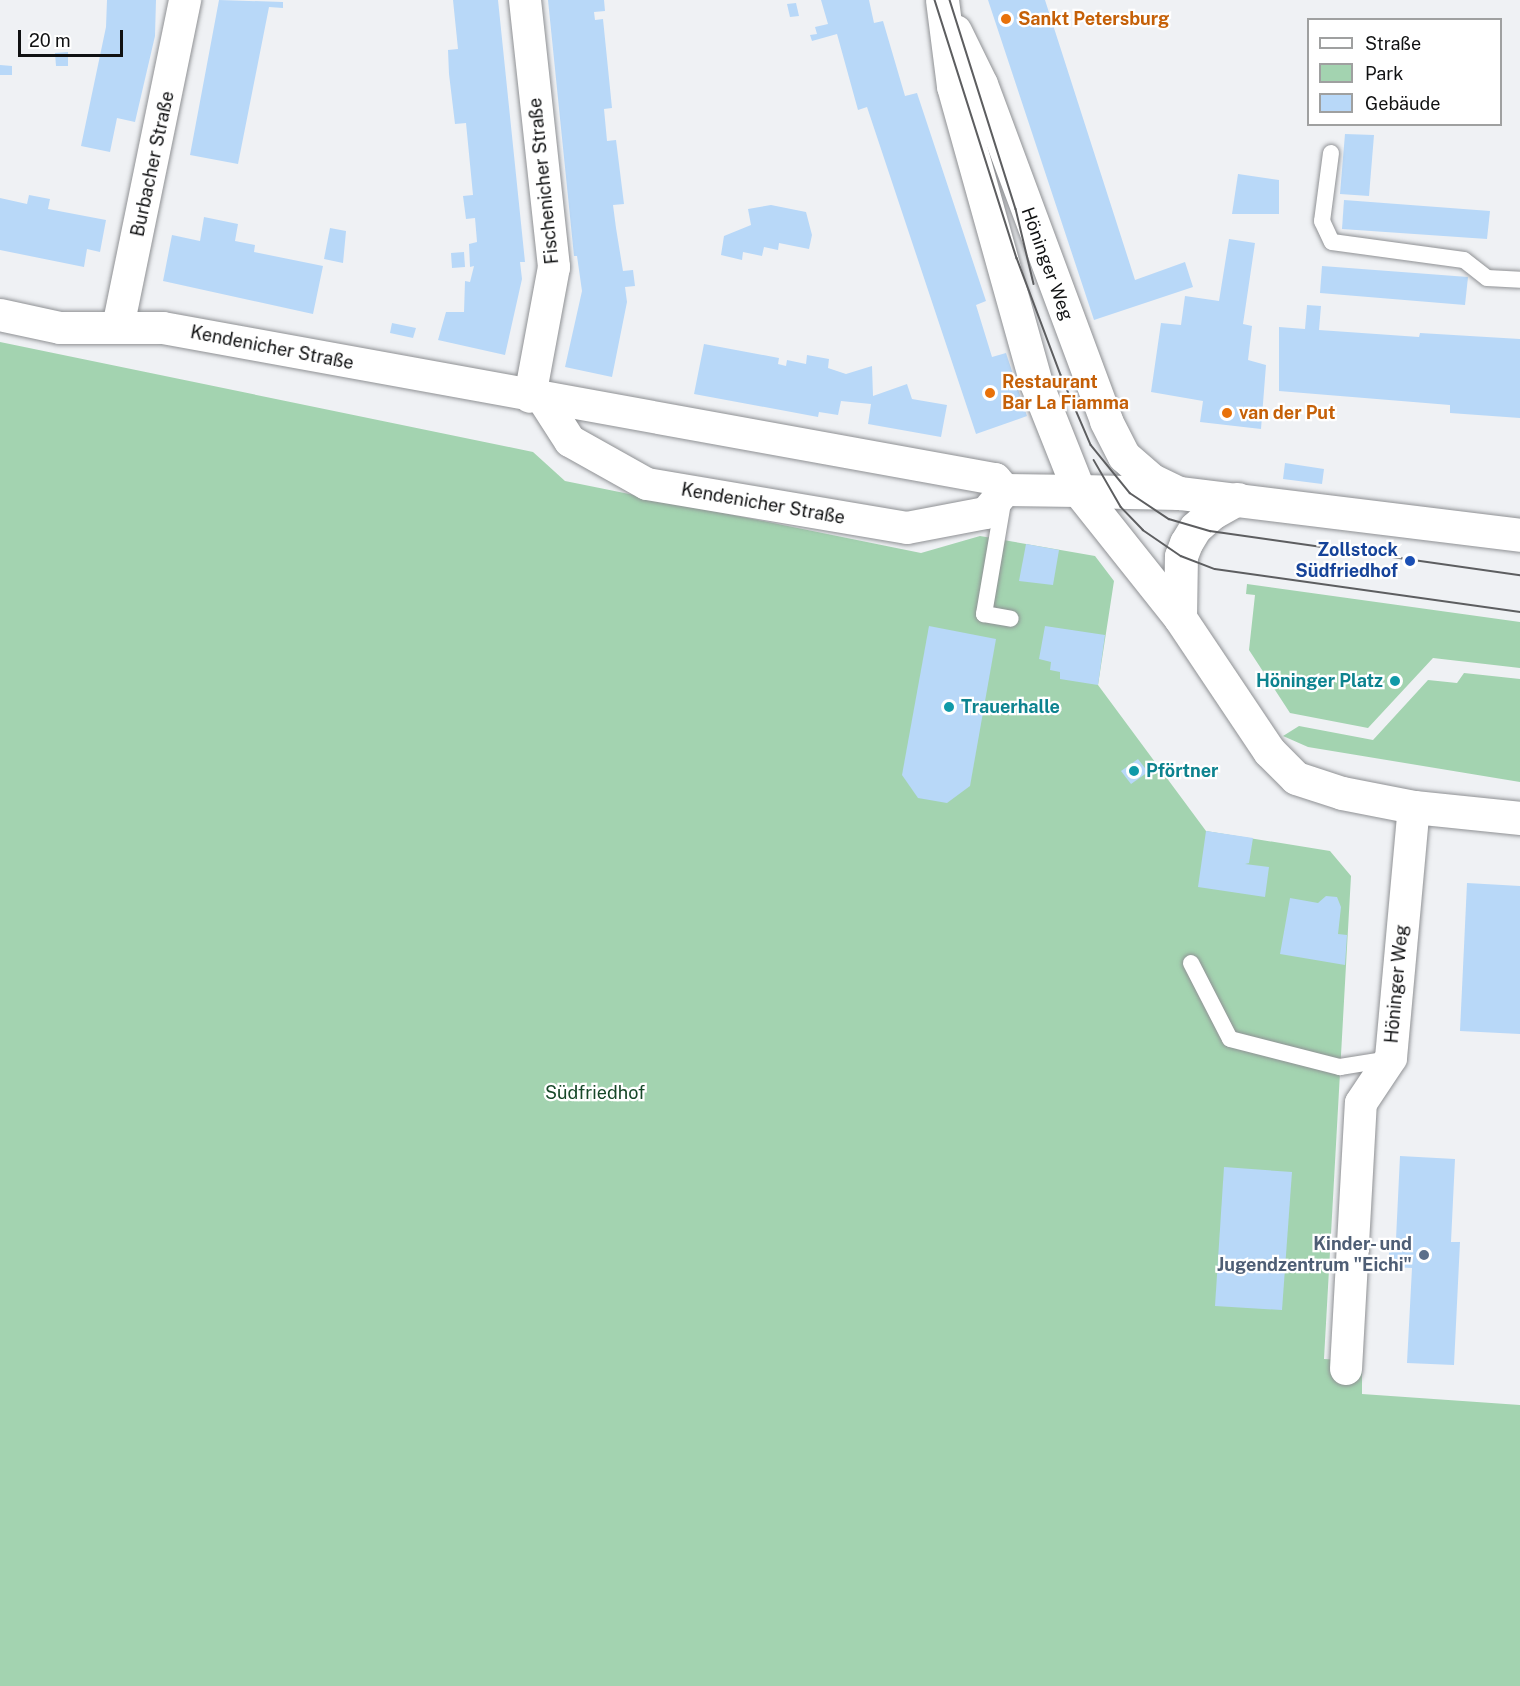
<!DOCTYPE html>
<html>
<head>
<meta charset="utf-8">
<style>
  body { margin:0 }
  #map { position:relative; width:1520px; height:1686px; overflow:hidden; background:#eff1f4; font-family:"Public Sans",sans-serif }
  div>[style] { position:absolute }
  .green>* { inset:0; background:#a3d3b0 }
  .building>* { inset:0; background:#b8d8f8 }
  .roads { filter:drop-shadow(0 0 2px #8f9194) drop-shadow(0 0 2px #8f9194) }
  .service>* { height:16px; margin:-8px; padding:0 8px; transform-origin:8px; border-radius:8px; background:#fff }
  .minor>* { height:32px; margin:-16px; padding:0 16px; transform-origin:16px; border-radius:16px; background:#fff }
  .tertiary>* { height:33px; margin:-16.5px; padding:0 16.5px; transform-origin:16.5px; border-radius:16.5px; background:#fff }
  .tram>* { height:1.5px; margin:-0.75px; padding:0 0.75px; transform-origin:0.75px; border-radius:0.75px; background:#5d5e60 }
  .dots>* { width:16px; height:16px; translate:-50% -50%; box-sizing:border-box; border:3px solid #fff; border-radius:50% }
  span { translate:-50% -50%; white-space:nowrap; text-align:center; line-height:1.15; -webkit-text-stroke:4.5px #fff; paint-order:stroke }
  .food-label { font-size:18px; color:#c56008; font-weight:700 }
  .left { translate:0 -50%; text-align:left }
  .street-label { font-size:18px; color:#101112 }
  .transit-label { font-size:18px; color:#164399; font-weight:700 }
  .right { translate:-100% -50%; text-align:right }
  .culture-label { font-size:18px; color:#0d838f; font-weight:700 }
  .park-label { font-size:18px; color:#164728 }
  .service-label { font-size:18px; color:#4e5e75; font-weight:700 }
  .legend { position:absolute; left:1307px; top:18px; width:195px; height:108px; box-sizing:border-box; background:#fff; border:2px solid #9fa0a0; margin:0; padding:8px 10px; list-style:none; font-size:18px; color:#101112 }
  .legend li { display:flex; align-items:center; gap:12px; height:30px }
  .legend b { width:30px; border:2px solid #9fa0a0 }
  .scale { position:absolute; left:18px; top:30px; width:105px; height:27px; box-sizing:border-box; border:3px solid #101112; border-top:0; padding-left:8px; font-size:18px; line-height:21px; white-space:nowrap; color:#101112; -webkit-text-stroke:4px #fff; paint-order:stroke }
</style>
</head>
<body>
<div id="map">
  <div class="green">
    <i style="clip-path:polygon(0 342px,533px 452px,565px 481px,921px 553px,980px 536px,1095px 556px,1114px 581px,1098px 685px,1206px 831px,1330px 851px,1351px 876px,1324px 1359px,1362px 1361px,1362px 1394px,1520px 1405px,1520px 1686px,0 1686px)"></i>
    <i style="clip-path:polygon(1247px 584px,1520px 622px,1520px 668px,1433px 658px,1368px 728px,1290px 713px,1249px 650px,1255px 595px,1246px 594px)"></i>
    <i style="clip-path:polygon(1464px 673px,1520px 679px,1520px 782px,1308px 747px,1283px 736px,1299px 726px,1373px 740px,1428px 680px,1457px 683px)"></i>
  </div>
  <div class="building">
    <i style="clip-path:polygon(107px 0,156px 0,155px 36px,135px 122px,117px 118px,110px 152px,81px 146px,106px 27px)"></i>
    <i style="clip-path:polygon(219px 0,283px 2px,283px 8px,269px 7px,238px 164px,190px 155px)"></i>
    <i style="clip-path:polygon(453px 0,498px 0,525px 262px,520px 262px,522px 279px,505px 355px,438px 340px,446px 312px,464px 312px,465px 281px,470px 282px,474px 266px,470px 267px,469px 244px,477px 242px,475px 218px,466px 219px,463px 196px,473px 195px,466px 123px,455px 124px,449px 74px,448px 50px,458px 49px)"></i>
    <i style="clip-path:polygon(548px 0,604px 0,605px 11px,594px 12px,595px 20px,603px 19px,612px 108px,604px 109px,607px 141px,616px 140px,624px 204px,613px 205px,616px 228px,623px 271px,633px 270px,635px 286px,625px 287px,627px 302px,612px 377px,565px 367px,582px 291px,577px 256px,574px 256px)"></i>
    <i style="clip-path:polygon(821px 0,869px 0,874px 23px,883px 21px,905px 96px,917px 93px,986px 301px,976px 305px,992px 357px,1006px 353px,1027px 416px,976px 434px,867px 107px,858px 110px,837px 34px,812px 41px,810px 35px,817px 34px,815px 27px,828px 24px)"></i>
    <i style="clip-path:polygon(988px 0,1045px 0,1135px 280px,1185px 262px,1193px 287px,1094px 320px)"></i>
    <i style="clip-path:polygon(796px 3px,799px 16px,790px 17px,787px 4px)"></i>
    <i style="clip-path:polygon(68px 52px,68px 66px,56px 66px,55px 53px)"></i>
    <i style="clip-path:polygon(0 65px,12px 66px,12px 75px,0 75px)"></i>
    <i style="clip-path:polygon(1345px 134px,1374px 135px,1369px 196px,1340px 194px)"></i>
    <i style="clip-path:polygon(1238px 174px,1279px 180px,1279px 214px,1232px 214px)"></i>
    <i style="clip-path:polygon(29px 195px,50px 199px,48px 209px,106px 220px,100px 252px,87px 249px,84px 267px,0 250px,0 198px,27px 204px)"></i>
    <i style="clip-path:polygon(1344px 200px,1490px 211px,1487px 239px,1342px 229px)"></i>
    <i style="clip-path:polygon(771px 205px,806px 212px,812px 235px,809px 249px,779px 243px,778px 250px,764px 247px,762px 256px,743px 252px,742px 260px,721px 255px,724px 236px,751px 225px,748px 209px)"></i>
    <i style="clip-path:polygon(204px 217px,238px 224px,235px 241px,255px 245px,254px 252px,323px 266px,313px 314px,163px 281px,172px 235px,200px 241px)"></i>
    <i style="clip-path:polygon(330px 228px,346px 231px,343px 263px,324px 259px)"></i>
    <i style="clip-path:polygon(1229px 239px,1255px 243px,1243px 324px,1252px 326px,1248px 360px,1266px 365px,1261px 429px,1200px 422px,1203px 401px,1151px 392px,1161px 323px,1181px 325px,1185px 296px,1219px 301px)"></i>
    <i style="clip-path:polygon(464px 252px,465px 267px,452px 268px,451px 253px)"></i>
    <i style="clip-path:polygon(1322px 266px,1468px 277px,1465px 305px,1320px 293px)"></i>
    <i style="clip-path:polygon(1307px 305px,1321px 306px,1319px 330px,1419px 337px,1420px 333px,1520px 339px,1520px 418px,1450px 413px,1450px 405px,1279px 391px,1279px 327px,1305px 329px)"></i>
    <i style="clip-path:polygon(392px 323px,416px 328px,413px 338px,390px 333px)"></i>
    <i style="clip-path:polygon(704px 344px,779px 358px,778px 364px,786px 366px,787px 360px,806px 364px,807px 355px,829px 359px,828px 368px,846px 374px,872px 366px,873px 396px,907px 384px,912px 399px,947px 405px,941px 437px,868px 424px,871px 404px,841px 401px,838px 415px,819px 412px,818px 417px,694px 394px)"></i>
    <i style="clip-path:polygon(1285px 463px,1324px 469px,1322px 484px,1283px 479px)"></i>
    <i style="clip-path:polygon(1026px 544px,1059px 550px,1053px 585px,1019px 581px)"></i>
    <i style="clip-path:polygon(929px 626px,996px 639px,970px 786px,947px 803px,918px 798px,902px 775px)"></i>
    <i style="clip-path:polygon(1045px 626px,1105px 635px,1098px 685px,1060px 679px,1060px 672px,1050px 670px,1051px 662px,1039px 659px)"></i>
    <i style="clip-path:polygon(1138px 759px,1148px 772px,1131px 784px,1121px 771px)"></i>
    <i style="clip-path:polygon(1206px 831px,1253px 838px,1249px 863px,1245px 864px,1269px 867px,1265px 897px,1198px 887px)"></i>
    <i style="clip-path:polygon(1467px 883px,1520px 886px,1520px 1034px,1460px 1031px)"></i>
    <i style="clip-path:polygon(1326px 896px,1337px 897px,1341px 907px,1338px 934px,1347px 935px,1345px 965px,1280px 954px,1290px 898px,1318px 903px)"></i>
    <i style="clip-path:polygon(1400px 1156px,1455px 1159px,1451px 1242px,1460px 1242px,1454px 1365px,1407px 1363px,1412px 1268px,1388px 1267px,1390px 1239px,1396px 1239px)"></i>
    <i style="clip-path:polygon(1224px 1167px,1292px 1172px,1282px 1310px,1215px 1306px)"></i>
  </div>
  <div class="roads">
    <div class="service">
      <i style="left:1331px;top:153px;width:69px;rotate:97.5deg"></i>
      <i style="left:1322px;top:221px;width:23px;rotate:65deg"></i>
      <i style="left:1332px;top:242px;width:133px;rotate:7.8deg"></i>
      <i style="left:1464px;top:260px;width:29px;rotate:38deg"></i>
      <i style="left:1487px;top:278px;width:33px;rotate:3deg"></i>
      <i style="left:1004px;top:497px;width:119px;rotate:99.7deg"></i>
      <i style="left:984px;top:614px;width:27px;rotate:10deg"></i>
      <i style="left:1191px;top:963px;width:85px;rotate:62.8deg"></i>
      <i style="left:1230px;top:1039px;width:114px;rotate:14.3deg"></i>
      <i style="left:1340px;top:1067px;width:51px;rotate:-9.1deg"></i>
    </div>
    <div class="minor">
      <i style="left:525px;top:0;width:269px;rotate:83.8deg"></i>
      <i style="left:554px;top:267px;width:132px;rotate:100.5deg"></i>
      <i style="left:0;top:315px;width:61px;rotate:12.2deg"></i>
      <i style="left:60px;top:328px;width:103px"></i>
      <i style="left:163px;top:328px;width:846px;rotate:10.29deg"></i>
      <i style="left:995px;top:479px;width:15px;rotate:48deg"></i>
      <i style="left:118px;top:327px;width:334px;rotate:-78.4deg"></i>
      <i style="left:543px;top:399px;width:50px;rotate:57.3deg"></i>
      <i style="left:570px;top:441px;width:88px;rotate:29.2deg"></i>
      <i style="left:647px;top:484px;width:264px;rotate:9.6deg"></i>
      <i style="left:907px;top:528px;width:80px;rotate:-10.8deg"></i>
      <i style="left:986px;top:513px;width:30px;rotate:-50deg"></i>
      <i style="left:1005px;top:490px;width:74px;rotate:0.8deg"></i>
      <i style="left:1346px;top:1369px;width:266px;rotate:-86.8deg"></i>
      <i style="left:1361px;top:1103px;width:54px;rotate:-56.3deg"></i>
      <i style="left:1391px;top:1058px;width:252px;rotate:-84.8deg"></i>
    </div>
    <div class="tertiary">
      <i style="left:942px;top:0;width:87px;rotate:82.7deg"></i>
      <i style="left:953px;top:86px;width:308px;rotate:74.4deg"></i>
      <i style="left:1036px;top:383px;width:116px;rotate:68.3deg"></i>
      <i style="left:1079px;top:491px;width:162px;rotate:51.5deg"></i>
      <i style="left:1180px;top:618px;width:160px;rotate:56.2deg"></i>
      <i style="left:1269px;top:751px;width:38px;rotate:45deg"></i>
      <i style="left:1296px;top:778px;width:48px;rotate:18.1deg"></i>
      <i style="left:1342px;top:793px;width:73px;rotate:11deg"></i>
      <i style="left:1414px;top:807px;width:107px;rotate:5.9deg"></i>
      <i style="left:955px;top:31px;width:59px;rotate:63.9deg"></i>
      <i style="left:981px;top:84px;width:359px;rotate:69.6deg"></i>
      <i style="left:1106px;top:421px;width:39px;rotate:63deg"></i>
      <i style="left:1124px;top:456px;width:37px;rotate:41deg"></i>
      <i style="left:1152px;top:480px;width:30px;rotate:26deg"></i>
      <i style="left:1079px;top:491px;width:100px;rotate:1.1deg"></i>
      <i style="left:1179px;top:493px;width:344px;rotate:7deg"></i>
      <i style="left:1180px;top:618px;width:62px;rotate:-89.1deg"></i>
      <i style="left:1181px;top:556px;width:14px;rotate:-69deg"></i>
      <i style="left:1186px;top:543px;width:17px;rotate:-59deg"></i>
      <i style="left:1195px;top:528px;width:23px;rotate:-41deg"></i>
      <i style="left:1212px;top:513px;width:29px;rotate:-29deg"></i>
    </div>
  </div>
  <div class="tram">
    <i style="left:935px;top:0;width:271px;rotate:72.4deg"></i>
    <i style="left:1017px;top:258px;width:125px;rotate:69.4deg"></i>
    <i style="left:1061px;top:375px;width:76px;rotate:66.8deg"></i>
    <i style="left:1091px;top:445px;width:62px;rotate:50.9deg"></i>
    <i style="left:1130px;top:493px;width:47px;rotate:33.7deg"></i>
    <i style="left:1169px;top:519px;width:43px;rotate:16.3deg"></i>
    <i style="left:1210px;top:531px;width:313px;rotate:8.1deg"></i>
    <i style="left:950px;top:0;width:219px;rotate:72.5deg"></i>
    <i style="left:1016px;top:209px;width:77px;rotate:76.5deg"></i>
    <i style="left:1094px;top:460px;width:54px;rotate:60.1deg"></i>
    <i style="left:1121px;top:507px;width:32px;rotate:46deg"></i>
    <i style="left:1143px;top:530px;width:46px;rotate:34.4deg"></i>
    <i style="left:1181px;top:556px;width:36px;rotate:21deg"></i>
    <i style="left:1215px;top:569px;width:308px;rotate:8deg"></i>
  </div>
  <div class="dots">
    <i style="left:1006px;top:19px;background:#e8710a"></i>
    <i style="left:990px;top:393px;background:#e8710a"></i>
    <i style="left:1227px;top:413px;background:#e8710a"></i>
    <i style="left:1410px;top:561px;background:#1a4fb4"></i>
    <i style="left:1395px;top:681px;background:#0f9aa8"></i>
    <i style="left:949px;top:707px;background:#0f9aa8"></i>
    <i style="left:1134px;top:771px;background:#0f9aa8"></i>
    <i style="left:1424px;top:1255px;background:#5c6f8a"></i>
  </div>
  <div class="food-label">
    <span class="left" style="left:1018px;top:19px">Sankt Petersburg</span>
    <span class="left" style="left:1002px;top:393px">Restaurant<br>Bar La Fiamma</span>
    <span class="left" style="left:1239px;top:413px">van der Put</span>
  </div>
  <div class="street-label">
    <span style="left:153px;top:164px;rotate:-78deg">Burbacher Straße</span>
    <span style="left:544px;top:181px;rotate:-96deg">Fischenicher Straße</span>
    <span style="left:1047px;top:264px;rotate:70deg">Höninger Weg</span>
    <span style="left:272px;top:348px;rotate:11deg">Kendenicher Straße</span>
    <span style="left:763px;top:504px;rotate:10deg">Kendenicher Straße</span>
    <span style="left:1397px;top:984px;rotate:-85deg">Höninger Weg</span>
  </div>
  <div class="transit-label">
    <span class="right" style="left:1398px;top:561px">Zollstock<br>Südfriedhof</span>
  </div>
  <div class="culture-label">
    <span class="right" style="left:1383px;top:681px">Höninger Platz</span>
    <span class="left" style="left:961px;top:707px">Trauerhalle</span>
    <span class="left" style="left:1146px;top:771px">Pförtner</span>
  </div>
  <div class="park-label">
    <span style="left:595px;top:1093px">Südfriedhof</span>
  </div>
  <div class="service-label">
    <span class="right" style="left:1412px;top:1255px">Kinder- und<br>Jugendzentrum "Eichi"</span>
  </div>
  <ul class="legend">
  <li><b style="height:8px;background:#fff"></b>Straße</li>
  <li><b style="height:16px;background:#a3d3b0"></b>Park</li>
  <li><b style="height:16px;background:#b8d8f8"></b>Gebäude</li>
  </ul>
  <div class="scale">20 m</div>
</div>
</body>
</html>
